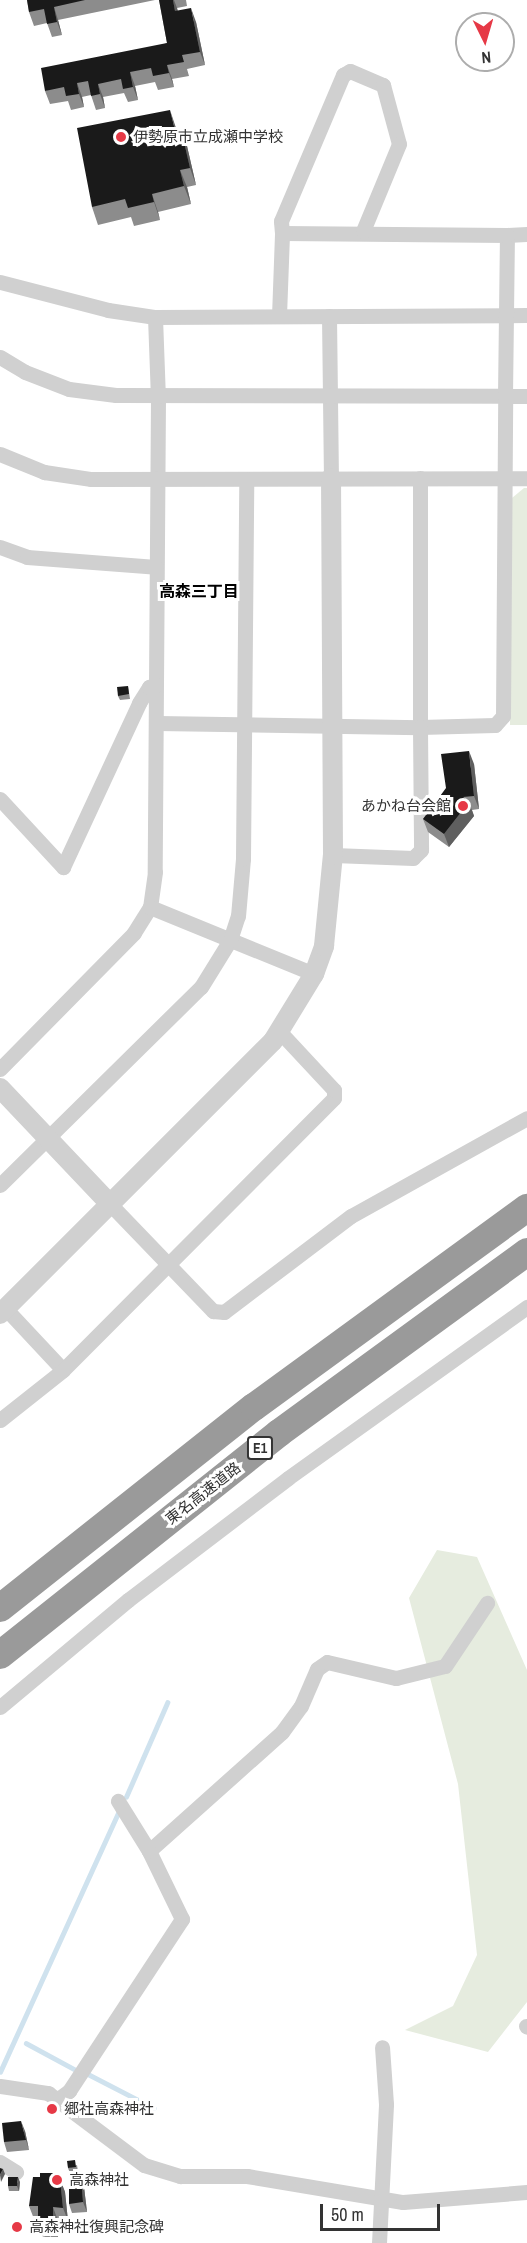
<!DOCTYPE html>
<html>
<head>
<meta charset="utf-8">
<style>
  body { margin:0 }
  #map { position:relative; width:527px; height:2243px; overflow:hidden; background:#fff; font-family:"Archivo Narrow","Noto Sans JP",sans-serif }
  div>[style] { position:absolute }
  .green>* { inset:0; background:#e6ecdf }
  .stream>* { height:4.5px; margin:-2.25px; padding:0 2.25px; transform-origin:2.25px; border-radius:2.25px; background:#cfe2ee }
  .minor>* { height:15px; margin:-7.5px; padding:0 7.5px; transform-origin:7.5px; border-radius:7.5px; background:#d0d0d0 }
  .tertiary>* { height:20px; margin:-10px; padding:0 10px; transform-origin:10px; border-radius:10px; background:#d0d0d0 }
  .motorway>* { height:28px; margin:-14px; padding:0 14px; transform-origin:14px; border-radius:14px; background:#9a9a9a }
  .wall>* { inset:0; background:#8c8c8c }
  .shaded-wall>* { inset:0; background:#5f5f5f }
  .building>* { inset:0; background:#1a1a1a }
  .dots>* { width:16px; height:16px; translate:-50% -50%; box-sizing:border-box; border:3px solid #fff; border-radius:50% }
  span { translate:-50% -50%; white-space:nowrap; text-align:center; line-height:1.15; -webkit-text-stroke:6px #fff; paint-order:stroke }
  .shield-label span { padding:2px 4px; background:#fff; border:2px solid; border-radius:4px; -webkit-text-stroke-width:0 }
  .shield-label { font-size:14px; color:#333; font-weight:700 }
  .poi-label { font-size:15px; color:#333 }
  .left { translate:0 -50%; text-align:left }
  .right { translate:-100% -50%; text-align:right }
  .street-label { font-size:15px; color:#333 }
  .neighbourhood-label { font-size:16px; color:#000; font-weight:700 }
  .north { position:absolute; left:455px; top:12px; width:60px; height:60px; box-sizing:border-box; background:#fff; border:2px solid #adadad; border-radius:50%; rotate:175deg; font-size:16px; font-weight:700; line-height:24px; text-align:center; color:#333 }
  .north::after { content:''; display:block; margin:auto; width:21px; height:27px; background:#e63946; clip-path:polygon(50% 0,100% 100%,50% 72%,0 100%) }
  .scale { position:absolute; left:320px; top:2204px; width:120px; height:27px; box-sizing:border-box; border:3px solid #333; border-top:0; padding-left:8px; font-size:18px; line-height:21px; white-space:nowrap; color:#333; -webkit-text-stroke:4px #fff; paint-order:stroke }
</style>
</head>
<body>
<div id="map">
  <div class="green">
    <i style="clip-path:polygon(524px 488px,527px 488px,527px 725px,510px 725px,512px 498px)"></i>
    <i style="clip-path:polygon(437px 1550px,477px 1557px,527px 1670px,527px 2002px,488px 2052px,405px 2030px,453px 2006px,477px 1955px,458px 1784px,409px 1598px)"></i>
  </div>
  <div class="stream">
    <i style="left:126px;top:1797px;width:103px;rotate:-66.4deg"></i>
    <i style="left:26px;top:2043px;width:55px;rotate:28.4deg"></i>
    <i style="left:0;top:2072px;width:287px;rotate:-65.5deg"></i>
    <i style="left:88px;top:2074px;width:74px;rotate:27.3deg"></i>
  </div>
  <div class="minor">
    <i style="left:507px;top:235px;width:20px;rotate:-3deg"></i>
    <i style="left:0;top:282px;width:112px;rotate:14.5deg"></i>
    <i style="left:108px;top:310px;width:48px;rotate:8.5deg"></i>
    <i style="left:155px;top:317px;width:81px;rotate:87.9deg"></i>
    <i style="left:158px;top:398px;width:474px;rotate:90.4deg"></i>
    <i style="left:155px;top:872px;width:35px;rotate:98deg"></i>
    <i style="left:150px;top:907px;width:31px;rotate:122deg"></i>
    <i style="left:134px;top:933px;width:191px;rotate:134.6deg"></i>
    <i style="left:279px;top:316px;width:83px;rotate:-87.9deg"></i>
    <i style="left:329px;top:316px;width:162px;rotate:89.3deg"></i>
    <i style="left:155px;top:317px;width:372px;rotate:-0.3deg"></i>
    <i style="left:0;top:357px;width:29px;rotate:31deg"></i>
    <i style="left:25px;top:372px;width:47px;rotate:21.1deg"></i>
    <i style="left:69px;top:389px;width:47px;rotate:7.3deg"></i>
    <i style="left:116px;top:395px;width:389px;rotate:0.1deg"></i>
    <i style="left:505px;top:396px;width:161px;rotate:-89.3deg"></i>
    <i style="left:507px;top:235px;width:225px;rotate:-179.5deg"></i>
    <i style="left:282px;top:233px;width:12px;rotate:-95deg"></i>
    <i style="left:281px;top:221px;width:159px;rotate:-67deg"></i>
    <i style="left:343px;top:75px;width:8px;rotate:-30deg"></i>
    <i style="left:350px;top:71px;width:36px;rotate:23deg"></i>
    <i style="left:383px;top:85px;width:61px;rotate:74.8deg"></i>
    <i style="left:399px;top:144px;width:94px;rotate:112.5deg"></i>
    <i style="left:0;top:454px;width:48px;rotate:22.2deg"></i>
    <i style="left:44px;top:472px;width:48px;rotate:8.5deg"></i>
    <i style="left:91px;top:479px;width:436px;rotate:-0.1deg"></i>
    <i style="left:420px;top:478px;width:249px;rotate:90deg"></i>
    <i style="left:420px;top:727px;width:75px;rotate:-1.5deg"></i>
    <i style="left:495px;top:725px;width:12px;rotate:-48deg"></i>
    <i style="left:503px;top:716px;width:320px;rotate:-89.6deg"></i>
    <i style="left:505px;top:396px;width:22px"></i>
    <i style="left:0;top:547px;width:29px;rotate:20deg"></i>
    <i style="left:27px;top:557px;width:129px;rotate:4.4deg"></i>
    <i style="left:157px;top:723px;width:263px;rotate:0.9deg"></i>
    <i style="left:420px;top:727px;width:123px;rotate:89.5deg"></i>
    <i style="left:421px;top:850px;width:11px;rotate:135deg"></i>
    <i style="left:413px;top:858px;width:80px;rotate:-177.9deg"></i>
    <i style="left:0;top:799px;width:93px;rotate:47.2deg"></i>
    <i style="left:63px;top:867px;width:181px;rotate:-65.1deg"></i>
    <i style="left:139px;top:703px;width:19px;rotate:-58deg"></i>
    <i style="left:149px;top:687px;width:7px;rotate:-16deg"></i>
    <i style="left:150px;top:907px;width:177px;rotate:22.2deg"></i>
    <i style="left:0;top:1185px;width:282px;rotate:-44.6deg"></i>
    <i style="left:201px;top:987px;width:55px;rotate:-58.3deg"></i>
    <i style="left:230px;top:940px;width:25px;rotate:-72deg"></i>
    <i style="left:238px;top:916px;width:57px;rotate:-85deg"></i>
    <i style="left:243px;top:859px;width:380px;rotate:-89.5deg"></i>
    <i style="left:110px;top:1204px;width:149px;rotate:46.1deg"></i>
    <i style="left:213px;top:1311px;width:11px;rotate:5deg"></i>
    <i style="left:224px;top:1312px;width:159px;rotate:-37.1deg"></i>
    <i style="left:351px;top:1216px;width:201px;rotate:-29.1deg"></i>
    <i style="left:6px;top:1309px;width:83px;rotate:46.9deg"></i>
    <i style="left:0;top:1420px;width:80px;rotate:-38.4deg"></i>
    <i style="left:63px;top:1370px;width:384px;rotate:-45.1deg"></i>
    <i style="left:334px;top:1098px;width:8px;rotate:-90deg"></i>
    <i style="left:334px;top:1090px;width:79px;rotate:-133deg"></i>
    <i style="left:0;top:1707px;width:167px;rotate:-39.9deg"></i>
    <i style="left:128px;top:1600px;width:201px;rotate:-37.3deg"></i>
    <i style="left:288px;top:1478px;width:294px;rotate:-35.6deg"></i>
    <i style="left:149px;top:1851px;width:178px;rotate:-41.8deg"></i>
    <i style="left:282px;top:1732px;width:32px;rotate:-54deg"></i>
    <i style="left:301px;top:1706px;width:40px;rotate:-66.6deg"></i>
    <i style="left:317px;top:1669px;width:12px;rotate:-35deg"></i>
    <i style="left:327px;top:1662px;width:71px;rotate:13.1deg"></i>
    <i style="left:396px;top:1678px;width:50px;rotate:-13.8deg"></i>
    <i style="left:445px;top:1666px;width:76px;rotate:-56.3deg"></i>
    <i style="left:526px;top:2026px;width:1px;rotate:45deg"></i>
    <i style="left:0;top:2086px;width:49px;rotate:8.3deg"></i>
    <i style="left:48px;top:2093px;width:120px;rotate:36.9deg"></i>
    <i style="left:144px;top:2165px;width:38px;rotate:17deg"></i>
    <i style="left:180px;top:2176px;width:67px"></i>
    <i style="left:247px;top:2176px;width:158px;rotate:9.5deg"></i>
    <i style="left:403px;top:2202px;width:124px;rotate:-4.6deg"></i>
    <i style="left:58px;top:2099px;width:14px;rotate:-36deg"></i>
    <i style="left:69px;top:2091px;width:206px;rotate:-56.7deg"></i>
    <i style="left:182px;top:1919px;width:76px;rotate:-115.9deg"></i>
    <i style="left:149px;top:1851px;width:59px;rotate:-121.8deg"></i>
    <i style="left:0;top:2162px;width:19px;rotate:32deg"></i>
    <i style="left:379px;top:2243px;width:139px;rotate:-87.1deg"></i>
    <i style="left:386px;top:2104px;width:57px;rotate:-94deg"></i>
  </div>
  <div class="tertiary">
    <i style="left:0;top:1088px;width:160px;rotate:46.5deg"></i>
    <i style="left:0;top:1314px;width:386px;rotate:-45deg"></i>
    <i style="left:273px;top:1041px;width:79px;rotate:-58.5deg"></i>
    <i style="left:314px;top:974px;width:30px;rotate:-70deg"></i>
    <i style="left:324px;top:946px;width:91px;rotate:-84.4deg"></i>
    <i style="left:333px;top:855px;width:377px;rotate:-90.3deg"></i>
  </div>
  <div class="motorway">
    <i style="left:0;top:1608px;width:324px;rotate:-38.4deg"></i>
    <i style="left:254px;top:1407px;width:338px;rotate:-36.1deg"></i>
    <i style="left:0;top:1655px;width:357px;rotate:-38.5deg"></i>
    <i style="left:279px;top:1433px;width:307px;rotate:-36.1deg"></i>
  </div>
  <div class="wall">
    <i style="clip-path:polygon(27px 0,155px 0,58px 20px,62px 35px,52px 37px,47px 23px,34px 26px,29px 12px)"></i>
    <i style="clip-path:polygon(159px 0,186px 0,187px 6px,177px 8px,178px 11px,196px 22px,205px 65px,187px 69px,189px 76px,172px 79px,174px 87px,158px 90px,155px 82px,135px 86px,138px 100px,128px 102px,124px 93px,103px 97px,105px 108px,96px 110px,91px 95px,82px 97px,84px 107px,71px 110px,68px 101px,50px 104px,45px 91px,167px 43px)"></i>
    <i style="clip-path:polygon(181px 129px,187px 146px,196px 185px,187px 187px,191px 204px,158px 212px,160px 220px,134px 226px,131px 217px,98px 225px,92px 207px,177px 130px)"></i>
    <i style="clip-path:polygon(128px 686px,130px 699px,120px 700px,118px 696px)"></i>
    <i style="clip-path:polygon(474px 764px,479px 809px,472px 810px,474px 816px,449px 847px,428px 832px,423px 819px)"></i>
    <i style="clip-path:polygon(25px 2131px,29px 2150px,7px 2152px,4px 2142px)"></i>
    <i style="clip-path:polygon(77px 2165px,78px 2172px,70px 2173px,68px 2168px)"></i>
    <i style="clip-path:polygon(81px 2178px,84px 2187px,87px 2212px,72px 2213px,69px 2204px)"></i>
    <i style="clip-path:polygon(56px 2179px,60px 2179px,65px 2192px,68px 2221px,58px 2221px,58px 2237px,43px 2237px,38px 2223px,38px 2219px,34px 2219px,29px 2206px)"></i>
    <i style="clip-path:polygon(20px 2182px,19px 2191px,9px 2191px,8px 2186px)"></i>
  </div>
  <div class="shaded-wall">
    <i style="clip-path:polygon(173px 0,174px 0,177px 8px,180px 25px,175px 11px)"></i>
    <i style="clip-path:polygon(54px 7px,58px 20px,62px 35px,57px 22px)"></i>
    <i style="clip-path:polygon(191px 8px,196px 22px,205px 65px,200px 52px)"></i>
    <i style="clip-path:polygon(167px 65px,172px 79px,174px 87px,169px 73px)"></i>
    <i style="clip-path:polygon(130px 72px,135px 86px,138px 100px,133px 87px)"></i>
    <i style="clip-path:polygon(77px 83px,82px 97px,84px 107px,79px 94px)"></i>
    <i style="clip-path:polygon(98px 84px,103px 97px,105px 108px,100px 94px)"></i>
    <i style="clip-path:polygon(170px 110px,176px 128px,181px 148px,175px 130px)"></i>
    <i style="clip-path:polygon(181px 129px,187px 146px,196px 185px,190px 168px)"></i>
    <i style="clip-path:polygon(180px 170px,187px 187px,191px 204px,184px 186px)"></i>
    <i style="clip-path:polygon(152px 194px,158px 212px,160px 220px,154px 202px)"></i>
    <i style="clip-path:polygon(469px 751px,474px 764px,479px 809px,474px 796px)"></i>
    <i style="clip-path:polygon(469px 802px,474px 816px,449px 847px,444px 834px)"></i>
    <i style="clip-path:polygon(21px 2121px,25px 2131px,29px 2150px,26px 2140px)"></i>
    <i style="clip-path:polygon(3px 2169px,5px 2174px,1px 2182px,0 2175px)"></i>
    <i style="clip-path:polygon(18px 2177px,20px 2182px,19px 2191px,17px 2186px)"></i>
    <i style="clip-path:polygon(81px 2178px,84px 2187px,87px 2212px,83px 2202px)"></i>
    <i style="clip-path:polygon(60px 2179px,65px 2192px,68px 2221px,63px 2208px)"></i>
    <i style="clip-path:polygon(53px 2207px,58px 2221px,58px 2237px,53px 2223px)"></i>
  </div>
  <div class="building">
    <i style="clip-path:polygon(27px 0,85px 0,54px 7px,57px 22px,47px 24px,44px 9px,29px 12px)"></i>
    <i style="clip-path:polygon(159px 0,173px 0,175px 11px,191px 8px,200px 52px,182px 55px,184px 62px,167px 65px,169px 73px,153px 76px,151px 68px,130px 72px,133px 87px,123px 89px,121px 79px,98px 84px,100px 94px,91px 96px,88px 81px,77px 83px,79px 94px,66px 96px,64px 87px,45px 91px,41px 68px,167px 43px)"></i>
    <i style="clip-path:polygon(170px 110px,175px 130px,181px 129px,190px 168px,180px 170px,184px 186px,152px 194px,154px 202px,128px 208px,125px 199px,92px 207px,77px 128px)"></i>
    <i style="clip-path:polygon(128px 686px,129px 694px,118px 696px,117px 687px)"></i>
    <i style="clip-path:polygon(469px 751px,474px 796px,463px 797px,469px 802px,444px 834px,423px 819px,446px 788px,441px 754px)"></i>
    <i style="clip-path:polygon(21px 2121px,26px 2140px,4px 2142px,2px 2123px)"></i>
    <i style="clip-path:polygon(75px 2160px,76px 2167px,68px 2168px,67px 2161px)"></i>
    <i style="clip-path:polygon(0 2168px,3px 2169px,0 2175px)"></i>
    <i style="clip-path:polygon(40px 2173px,54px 2173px,54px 2179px,60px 2179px,63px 2208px,53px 2207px,53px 2223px,38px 2223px,38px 2206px,29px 2206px,33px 2177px,40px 2177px)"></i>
    <i style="clip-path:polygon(8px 2177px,18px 2177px,17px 2186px,8px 2186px)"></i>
    <i style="clip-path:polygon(81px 2178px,83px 2202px,69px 2204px,69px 2179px)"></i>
  </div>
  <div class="dots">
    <i style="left:121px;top:137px;background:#e63946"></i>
    <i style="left:463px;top:806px;background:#e63946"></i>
    <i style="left:52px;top:2109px;background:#e63946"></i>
    <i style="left:57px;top:2180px;background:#e63946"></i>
    <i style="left:17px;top:2227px;background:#e63946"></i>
  </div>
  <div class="shield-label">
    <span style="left:260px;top:1448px">E1</span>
  </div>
  <div class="poi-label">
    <span class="left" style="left:133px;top:137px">伊勢原市立成瀬中学校</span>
    <span class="right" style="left:451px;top:806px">あかね台会館</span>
    <span class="left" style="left:64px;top:2109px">郷社高森神社</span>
    <span class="left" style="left:69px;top:2180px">高森神社</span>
    <span class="left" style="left:29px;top:2227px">高森神社復興記念碑</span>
  </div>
  <div class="street-label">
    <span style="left:203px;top:1493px;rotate:-38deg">東名高速道路</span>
  </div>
  <div class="neighbourhood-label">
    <span style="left:199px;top:591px">高森三丁目</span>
  </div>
  <div class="north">N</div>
  <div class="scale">50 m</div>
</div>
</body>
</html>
